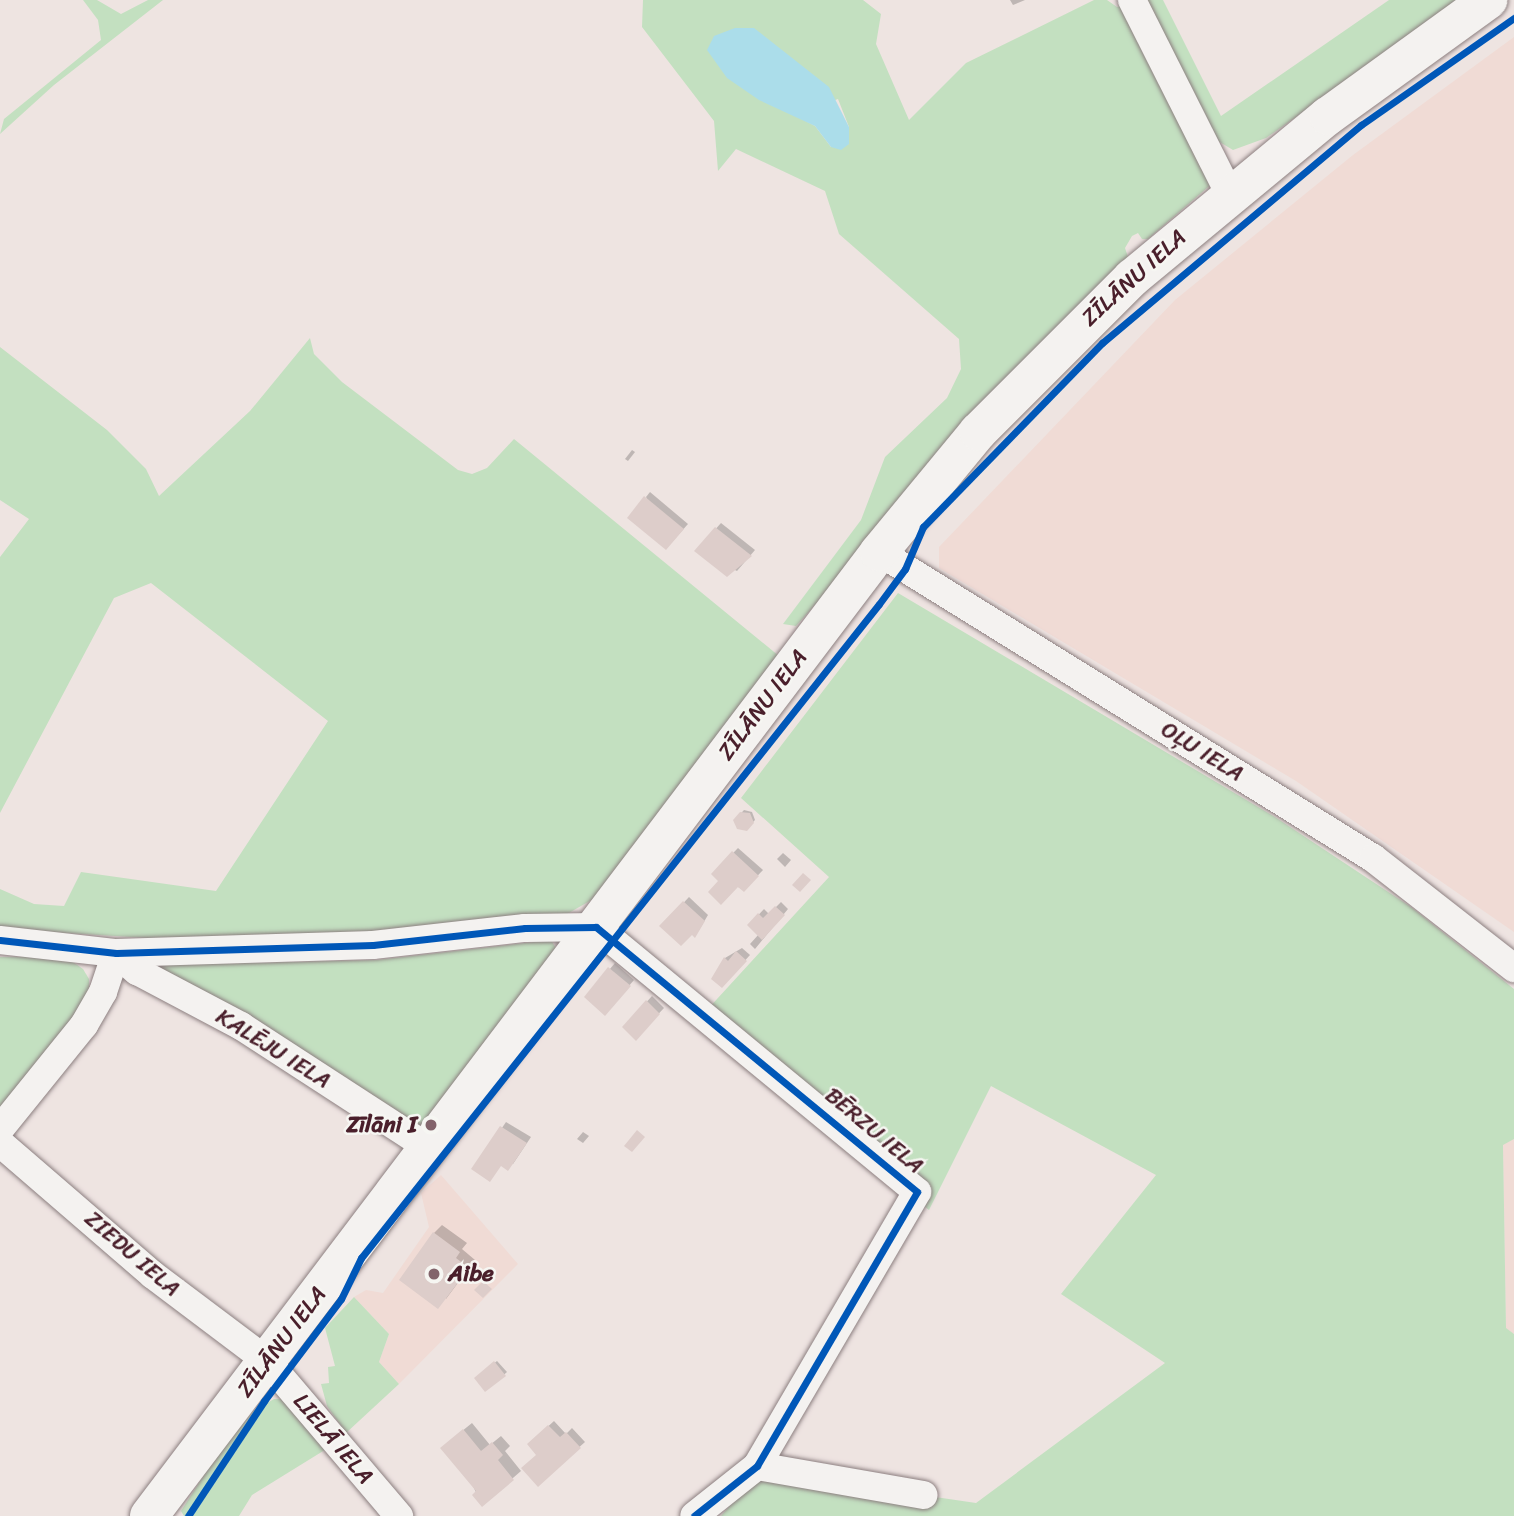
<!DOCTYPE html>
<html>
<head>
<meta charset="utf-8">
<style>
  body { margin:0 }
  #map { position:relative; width:1514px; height:1516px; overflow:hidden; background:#eee4e1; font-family:Sriracha,sans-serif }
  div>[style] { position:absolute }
  .built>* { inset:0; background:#f0dbd5 }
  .green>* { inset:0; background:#c3e0c0 }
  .water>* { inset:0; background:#abddea }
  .shadow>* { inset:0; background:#0003 }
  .building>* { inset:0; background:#ddcdca }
  .roads { filter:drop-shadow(0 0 2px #8c7f80) drop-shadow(0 0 2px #8c7f80) }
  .minor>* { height:28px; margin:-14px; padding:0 14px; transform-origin:14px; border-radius:14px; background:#f4f2f0 }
  .highway>* { height:38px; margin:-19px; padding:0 19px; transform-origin:19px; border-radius:19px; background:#f4f2f0 }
  .cycleway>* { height:7px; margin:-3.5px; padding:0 3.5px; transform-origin:3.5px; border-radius:3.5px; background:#0057b8 }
  .dots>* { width:19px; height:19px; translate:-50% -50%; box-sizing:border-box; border:4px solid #f6f6f2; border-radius:50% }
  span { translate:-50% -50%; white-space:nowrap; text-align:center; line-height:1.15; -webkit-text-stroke:5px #f6f6f2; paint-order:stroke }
  .street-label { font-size:23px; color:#4a1f2b }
  .poi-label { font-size:23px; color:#4a1f2b; font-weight:700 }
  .right { translate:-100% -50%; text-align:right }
  .left { translate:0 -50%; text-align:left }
</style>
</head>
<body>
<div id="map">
  <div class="built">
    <i style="clip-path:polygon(1514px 37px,1514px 932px,1296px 781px,939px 568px,939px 547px,1175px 300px,1353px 155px)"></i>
    <i style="clip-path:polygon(1514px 1139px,1514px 1334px,1506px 1329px,1503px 1144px)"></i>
    <i style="clip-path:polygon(441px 1175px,518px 1264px,399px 1384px,379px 1362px,389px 1334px,354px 1297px,366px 1290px,383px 1293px,429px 1227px,421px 1193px)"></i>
  </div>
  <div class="green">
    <i style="clip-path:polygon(83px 0,97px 0,121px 14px,148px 0,163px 0,54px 85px,0 134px,4px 119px,101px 40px,98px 20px)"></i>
    <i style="clip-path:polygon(evenodd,643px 0,863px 0,881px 14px,876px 44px,909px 120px,966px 63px,1094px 0,1107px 0,1117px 7px,1126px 5px,1215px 181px,1148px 239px,1142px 239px,1138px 233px,1132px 236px,1125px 248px,1128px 257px,796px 626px,783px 624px,861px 520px,885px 457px,947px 398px,961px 369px,959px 339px,839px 234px,825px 191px,736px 149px,718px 171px,714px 121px,642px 27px,643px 0,838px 99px,849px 127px,849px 144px,831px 147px,815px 126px,794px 115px,838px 99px)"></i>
    <i style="clip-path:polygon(1145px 0,1163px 0,1221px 116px,1389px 0,1462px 0,1266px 138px,1233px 150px,1218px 141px)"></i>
    <i style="clip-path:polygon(310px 338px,314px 354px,342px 382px,458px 470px,472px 474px,487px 468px,514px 439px,779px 656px,595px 898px,567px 914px,403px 931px,164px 939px,0 929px,0 889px,34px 904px,64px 906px,81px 872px,216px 891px,328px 721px,151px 583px,114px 598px,0 813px,0 557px,29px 519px,0 500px,0 347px,107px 430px,146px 469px,159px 496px,250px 411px)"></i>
    <i style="clip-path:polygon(898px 593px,1275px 817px,1411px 907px,1514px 989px,1514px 1139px,1503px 1145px,1506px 1328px,1514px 1334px,1514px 1516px,721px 1516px,759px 1471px,976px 1503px,1165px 1363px,1061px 1294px,1156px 1175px,991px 1086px,929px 1210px,695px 1023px,829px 877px,741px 798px)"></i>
    <i style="clip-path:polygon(551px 940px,557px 950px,425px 1130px,153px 965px,377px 960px)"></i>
    <i style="clip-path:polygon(51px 956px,70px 960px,83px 969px,89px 979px,89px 1004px,0 1109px,0 957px)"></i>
    <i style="clip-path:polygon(354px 1297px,389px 1334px,379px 1362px,399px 1384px,346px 1433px,327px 1406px,321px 1384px,329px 1383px,328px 1367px,335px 1366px,325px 1328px)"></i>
    <i style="clip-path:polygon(274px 1399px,282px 1399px,328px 1448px,252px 1495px,239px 1516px,184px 1516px,181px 1511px,211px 1464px,254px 1410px)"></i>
  </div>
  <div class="water">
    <i style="clip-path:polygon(735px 28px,754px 28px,829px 87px,849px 127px,849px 144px,841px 150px,831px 147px,815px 126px,759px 100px,727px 78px,707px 50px,714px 36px)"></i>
  </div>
  <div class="shadow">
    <i style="clip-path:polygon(1010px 0,1025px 0,1013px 5px)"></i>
    <i style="clip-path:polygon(632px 450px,635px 452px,628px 461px,625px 459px)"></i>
    <i style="clip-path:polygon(650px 492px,688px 524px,671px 543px,646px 497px)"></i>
    <i style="clip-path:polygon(721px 523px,755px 550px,737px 571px,696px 551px)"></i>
    <i style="clip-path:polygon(744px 810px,752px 812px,755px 820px,746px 829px,735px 820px)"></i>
    <i style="clip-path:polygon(738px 848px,763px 870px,744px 890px,713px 874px)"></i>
    <i style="clip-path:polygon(783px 853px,791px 860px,785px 867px,777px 859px)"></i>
    <i style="clip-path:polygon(689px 897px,708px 915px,699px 930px,662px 926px)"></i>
    <i style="clip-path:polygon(781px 902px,788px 909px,755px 949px,750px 944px,759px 934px,749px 925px,764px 909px,769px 914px)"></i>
    <i style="clip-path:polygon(742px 948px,750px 955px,722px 986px,725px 958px)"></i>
    <i style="clip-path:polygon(615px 963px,634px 980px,610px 1008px,586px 997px)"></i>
    <i style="clip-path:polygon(652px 996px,664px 1008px,636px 1038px,624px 1027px)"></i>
    <i style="clip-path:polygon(506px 1122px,531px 1137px,513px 1164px,474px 1169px)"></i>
    <i style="clip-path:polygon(583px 1132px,589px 1136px,583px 1143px,577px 1139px)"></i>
    <i style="clip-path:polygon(442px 1225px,467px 1243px,462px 1249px,475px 1260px,446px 1299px,434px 1233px)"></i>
    <i style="clip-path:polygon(497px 1361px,507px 1372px,486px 1390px,476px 1378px)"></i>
    <i style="clip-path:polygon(554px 1421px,566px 1434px,572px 1428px,585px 1442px,538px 1484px,538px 1455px,529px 1444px)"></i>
    <i style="clip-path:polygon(472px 1423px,490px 1445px,501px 1436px,510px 1446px,505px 1451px,521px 1471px,482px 1505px,451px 1440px)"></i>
  </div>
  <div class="building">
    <i style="clip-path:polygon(644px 496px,684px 529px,666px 550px,627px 518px)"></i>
    <i style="clip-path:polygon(715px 527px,752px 556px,727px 577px,694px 551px)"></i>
    <i style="clip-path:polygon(740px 812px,750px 813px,754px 823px,747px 831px,737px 829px,733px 820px)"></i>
    <i style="clip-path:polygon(732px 851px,759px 876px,744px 892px,738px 887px,721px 905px,708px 892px,718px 881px,711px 874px)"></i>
    <i style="clip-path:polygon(803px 873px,811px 880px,800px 892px,792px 885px)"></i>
    <i style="clip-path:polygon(683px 901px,705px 921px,695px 938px,692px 935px,681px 946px,659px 926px)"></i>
    <i style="clip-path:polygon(775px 906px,785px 915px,762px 940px,747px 925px,758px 913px,763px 918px)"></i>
    <i style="clip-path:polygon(736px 951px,747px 961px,722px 988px,711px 979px,724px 957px,728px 961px)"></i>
    <i style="clip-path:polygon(608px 967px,631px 986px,605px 1016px,584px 997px)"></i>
    <i style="clip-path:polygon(646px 1000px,660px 1014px,636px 1041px,622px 1027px)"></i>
    <i style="clip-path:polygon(500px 1126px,527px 1143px,508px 1171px,501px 1166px,490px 1182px,471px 1169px)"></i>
    <i style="clip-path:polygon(637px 1130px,645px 1137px,632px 1152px,624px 1146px)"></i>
    <i style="clip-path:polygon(433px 1232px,460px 1252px,456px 1258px,469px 1268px,438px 1309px,399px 1280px)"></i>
    <i style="clip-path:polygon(483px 1281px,492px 1289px,483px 1298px,474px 1290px)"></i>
    <i style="clip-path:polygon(494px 1361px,506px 1376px,485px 1392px,474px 1378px)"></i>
    <i style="clip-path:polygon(548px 1425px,560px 1437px,566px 1432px,581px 1448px,538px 1487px,521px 1468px,536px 1455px,527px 1444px)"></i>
    <i style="clip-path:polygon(463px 1429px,481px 1451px,492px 1442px,503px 1455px,498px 1460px,514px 1480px,482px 1507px,472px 1495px,476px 1491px,440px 1448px)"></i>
  </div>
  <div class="roads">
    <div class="minor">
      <i style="left:1132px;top:0;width:218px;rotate:63.3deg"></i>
      <i style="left:879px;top:552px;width:581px;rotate:31.78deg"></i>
      <i style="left:1373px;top:858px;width:179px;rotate:38deg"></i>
      <i style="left:0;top:940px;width:117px;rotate:6.4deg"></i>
      <i style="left:116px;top:953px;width:257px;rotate:-1.8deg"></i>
      <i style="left:373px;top:945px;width:153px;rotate:-6.4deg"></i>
      <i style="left:525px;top:928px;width:71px;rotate:-0.8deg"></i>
      <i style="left:596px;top:927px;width:416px;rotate:39.5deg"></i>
      <i style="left:917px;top:1192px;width:317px;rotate:120.3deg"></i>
      <i style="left:757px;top:1466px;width:80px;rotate:141.6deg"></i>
      <i style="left:0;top:1129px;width:134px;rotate:-51.1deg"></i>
      <i style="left:84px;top:1025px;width:38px;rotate:-60deg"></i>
      <i style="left:103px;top:992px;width:41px;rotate:-71.6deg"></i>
      <i style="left:116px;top:953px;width:28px;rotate:41deg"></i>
      <i style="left:137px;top:971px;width:118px;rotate:27.9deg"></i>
      <i style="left:241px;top:1026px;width:224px;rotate:33deg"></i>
      <i style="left:0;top:1143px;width:202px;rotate:40.8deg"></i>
      <i style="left:153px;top:1275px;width:143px;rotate:37deg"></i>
      <i style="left:267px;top:1361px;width:204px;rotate:49.6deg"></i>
      <i style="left:757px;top:1466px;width:169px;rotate:9.9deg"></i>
    </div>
    <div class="highway">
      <i style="left:149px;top:1516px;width:1209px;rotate:-52.86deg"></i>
      <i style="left:879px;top:552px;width:156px;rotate:-50.5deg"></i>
      <i style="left:978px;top:432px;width:218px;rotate:-45deg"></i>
      <i style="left:1132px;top:278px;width:254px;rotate:-39.6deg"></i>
      <i style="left:1328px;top:116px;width:198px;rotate:-35.9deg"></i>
    </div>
  </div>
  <div class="cycleway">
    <i style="left:0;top:940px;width:117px;rotate:6.4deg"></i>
    <i style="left:116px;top:953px;width:257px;rotate:-1.8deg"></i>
    <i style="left:373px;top:945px;width:153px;rotate:-6.4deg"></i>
    <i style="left:525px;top:928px;width:71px;rotate:-0.8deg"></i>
    <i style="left:596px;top:927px;width:416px;rotate:39.5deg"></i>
    <i style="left:917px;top:1192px;width:317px;rotate:120.3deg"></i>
    <i style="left:757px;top:1466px;width:80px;rotate:141.6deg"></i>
    <i style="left:188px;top:1516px;width:138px;rotate:-56.5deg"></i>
    <i style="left:264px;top:1401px;width:128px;rotate:-53deg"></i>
    <i style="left:341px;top:1299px;width:46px;rotate:-64deg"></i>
    <i style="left:361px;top:1258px;width:834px;rotate:-51.62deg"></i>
    <i style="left:879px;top:604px;width:44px;rotate:-53.4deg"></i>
    <i style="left:905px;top:569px;width:46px;rotate:-66.8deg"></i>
    <i style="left:923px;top:527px;width:257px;rotate:-45.8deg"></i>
    <i style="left:1102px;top:343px;width:339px;rotate:-40.1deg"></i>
    <i style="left:1361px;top:125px;width:187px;rotate:-35deg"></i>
  </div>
  <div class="dots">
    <i style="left:431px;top:1125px;background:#83646b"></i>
    <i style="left:434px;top:1274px;background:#83646b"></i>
  </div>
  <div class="street-label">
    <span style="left:1134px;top:278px;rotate:-42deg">ZĪLĀNU IELA</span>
    <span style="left:763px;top:705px;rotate:-53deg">ZĪLĀNU IELA</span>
    <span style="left:1202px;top:752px;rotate:32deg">OĻU IELA</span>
    <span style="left:273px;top:1049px;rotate:32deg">KALĒJU IELA</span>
    <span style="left:874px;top:1131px;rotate:40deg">BĒRZU IELA</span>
    <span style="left:132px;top:1254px;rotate:41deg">ZIEDU IELA</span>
    <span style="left:282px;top:1342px;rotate:-53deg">ZĪLĀNU IELA</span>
    <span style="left:333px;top:1439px;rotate:50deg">LIELĀ IELA</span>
  </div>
  <div class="poi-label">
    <span class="right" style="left:417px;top:1125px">Zīlāni I</span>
    <span class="left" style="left:448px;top:1274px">Aibe</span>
  </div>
</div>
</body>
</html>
